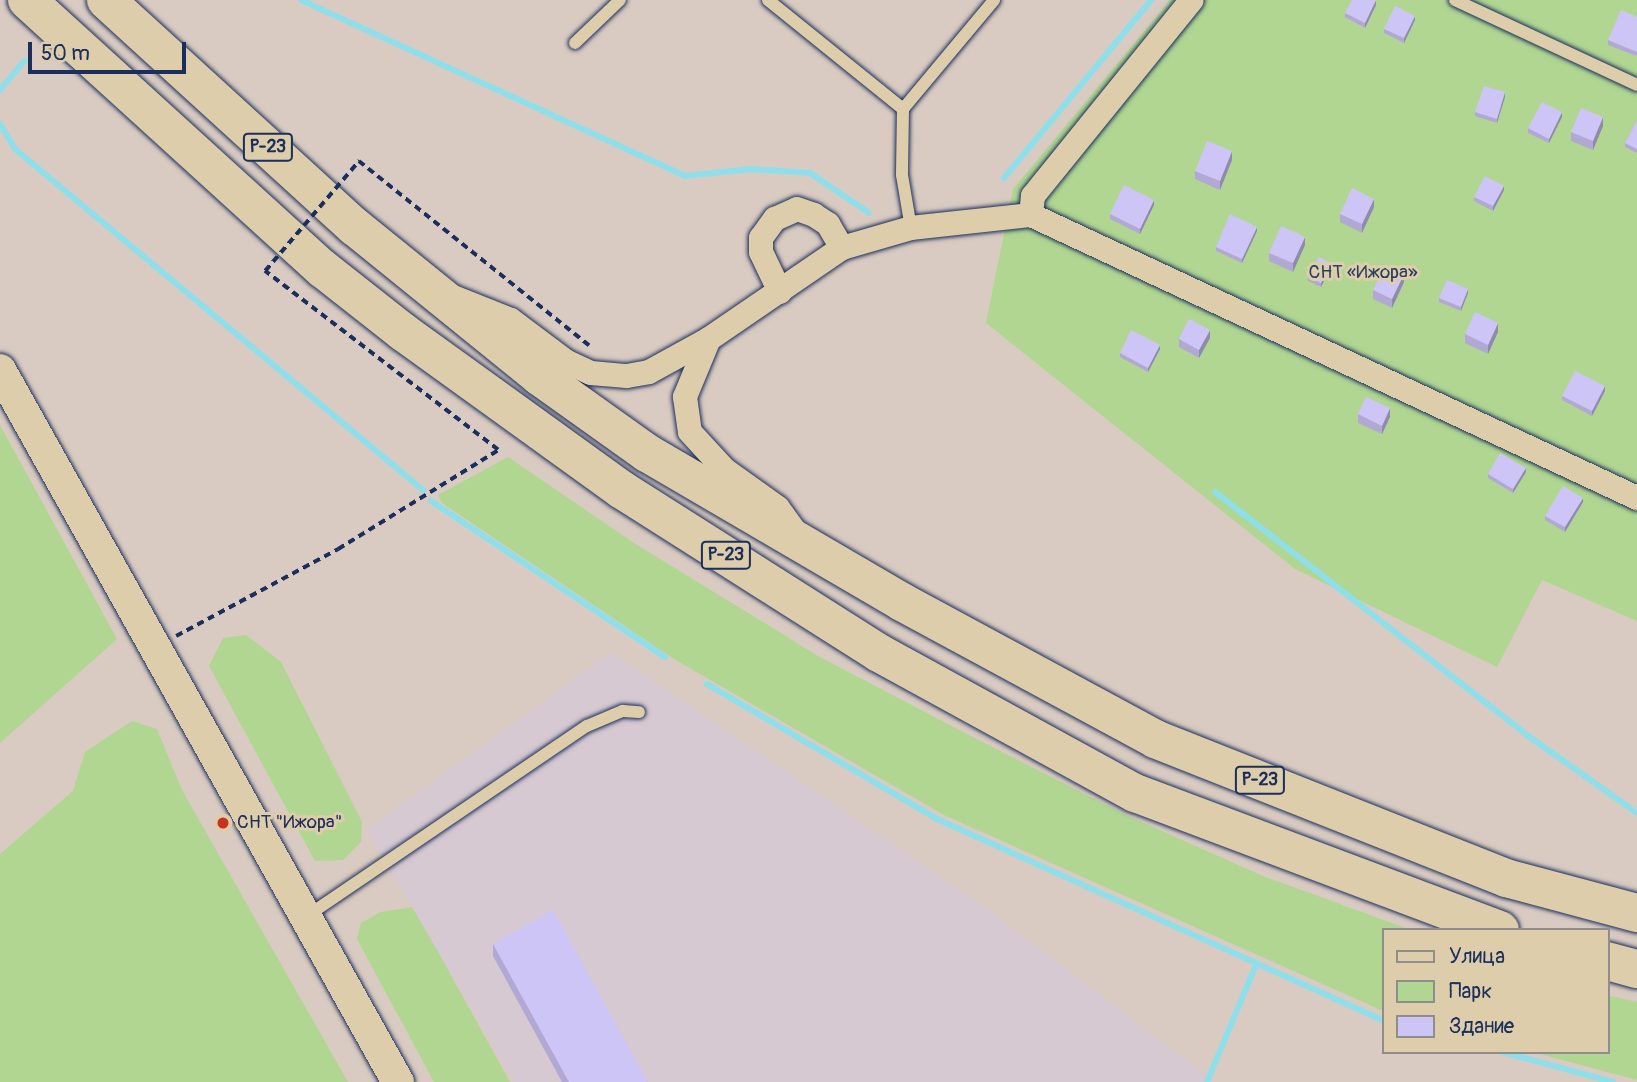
<!DOCTYPE html>
<html>
<head>
<meta charset="utf-8">
<style>
  body { margin:0 }
  #map { position:relative; width:1637px; height:1082px; overflow:hidden; background:#d9cbc1; font-family:Pangolin,sans-serif }
  div>[style] { position:absolute }
  .built>* { inset:0; background:#d6c9d1 }
  .green>* { inset:0; background:#b0d692 }
  .stream>* { height:6px; margin:-3px; padding:0 3px; transform-origin:3px; border-radius:3px; background:#8fdfeb }
  .path>* { height:3.5px; margin-top:-1.75px; transform-origin:0; background:repeating-linear-gradient(90deg,#1b2f5e 0 7px,transparent 0 12px) }
  .roads { filter:drop-shadow(0 0 2px #1b2f5e) drop-shadow(0 0 2px #1b2f5e) }
  .service>* { height:12px; margin:-6px; padding:0 6px; transform-origin:6px; border-radius:6px; background:#decdaa }
  .minor>* { height:24px; margin:-12px; padding:0 12px; transform-origin:12px; border-radius:12px; background:#decdaa }
  .tertiary>* { height:32px; margin:-16px; padding:0 16px; transform-origin:16px; border-radius:16px; background:#decdaa }
  .trunk>* { height:38px; margin:-19px; padding:0 19px; transform-origin:19px; border-radius:19px; background:#decdaa }
  .path-bridge>* { height:3.5px; margin-top:-1.75px; transform-origin:0; background:repeating-linear-gradient(90deg,#1b2f5e 0 7px,transparent 0 12px) }
  .wall>* { inset:0; background:#b1a9d4 }
  .shaded-wall>* { inset:0; background:#908aad }
  .building>* { inset:0; background:#cec5f7 }
  .dots>* { width:19px; height:19px; translate:-50% -50%; box-sizing:border-box; border:4px solid #decdaa; border-radius:50% }
  span { translate:-50% -50%; white-space:nowrap; text-align:center; line-height:1.15; -webkit-text-stroke:6px #decdaa; paint-order:stroke }
  .shield-label span { padding:2px 5px; background:#decdaa; border:2px solid; border-radius:5px; -webkit-text-stroke-width:0 }
  .shield-label { font-size:18px; color:#1b2f5e; font-weight:700 }
  .park-label { font-size:19px; color:#2a4063 }
  .poi-label { font-size:19px; color:#1b2f5e }
  .left { translate:0 -50%; text-align:left }
  .legend { position:absolute; left:1382px; top:928px; width:228px; height:126px; box-sizing:border-box; background:#decdaa; border:2px solid #908e8c; margin:0; padding:9px 12px; list-style:none; font-size:21px; color:#1b2f5e }
  .legend li { display:flex; align-items:center; gap:14px; height:35px }
  .legend b { width:35px; border:2px solid #908e8c }
  .scale { position:absolute; left:28px; top:42px; width:158px; height:32px; box-sizing:border-box; border:4px solid #1b2f5e; border-top:0; padding-left:9px; font-size:21px; line-height:24px; white-space:nowrap; color:#1b2f5e; -webkit-text-stroke:5px #decdaa; paint-order:stroke }
</style>
</head>
<body>
<div id="map">
  <div class="built">
    <i style="clip-path:polygon(611px 652px,989px 910px,1214px 1082px,514px 1082px,367px 830px)"></i>
  </div>
  <div class="green">
    <i style="clip-path:polygon(1170px 0,1637px 0,1637px 621px,1542px 580px,1497px 667px,1295px 569px,986px 323px,1013px 189px)"></i>
    <i style="clip-path:polygon(0 425px,117px 639px,0 743px)"></i>
    <i style="clip-path:polygon(508px 457px,634px 543px,818px 656px,967px 734px,1126px 815px,1263px 876px,1411px 930px,1383px 930px,1383px 1011px,944px 815px,674px 659px,442px 503px,438px 495px)"></i>
    <i style="clip-path:polygon(246px 635px,281px 662px,362px 822px,361px 842px,343px 860px,315px 861px,209px 666px,223px 638px)"></i>
    <i style="clip-path:polygon(132px 721px,157px 729px,182px 790px,348px 1082px,0 1082px,0 854px,73px 791px,85px 752px)"></i>
    <i style="clip-path:polygon(412px 907px,437px 950px,510px 1082px,434px 1082px,357px 939px,361px 923px,381px 912px)"></i>
    <i style="clip-path:polygon(1607px 995px,1637px 1002px,1637px 1080px,1533px 1052px,1607px 1052px)"></i>
  </div>
  <div class="stream">
    <i style="left:301px;top:0;width:422px;rotate:24.6deg"></i>
    <i style="left:685px;top:176px;width:66px;rotate:-6.1deg"></i>
    <i style="left:751px;top:169px;width:59px;rotate:3.9deg"></i>
    <i style="left:810px;top:173px;width:71px;rotate:34.1deg"></i>
    <i style="left:0;top:90px;width:38px;rotate:-50deg"></i>
    <i style="left:0;top:124px;width:29px;rotate:59deg"></i>
    <i style="left:15px;top:149px;width:532px;rotate:39.89deg"></i>
    <i style="left:1004px;top:178px;width:231px;rotate:-50.4deg"></i>
    <i style="left:1215px;top:492px;width:404px;rotate:37.9deg"></i>
    <i style="left:1534px;top:740px;width:126px;rotate:35.3deg"></i>
    <i style="left:431px;top:501px;width:281px;rotate:33.7deg"></i>
    <i style="left:707px;top:684px;width:267px;rotate:30.4deg"></i>
    <i style="left:937px;top:819px;width:489px;rotate:24.3deg"></i>
    <i style="left:1502px;top:1052px;width:115px;rotate:15.1deg"></i>
    <i style="left:1207px;top:1082px;width:127px;rotate:-67.3deg"></i>
  </div>
  <div class="path">
    <i style="left:359px;top:161px;width:295px;rotate:38.7deg"></i>
    <i style="left:176px;top:636px;width:184px;rotate:-28.2deg"></i>
    <i style="left:338px;top:549px;width:188px;rotate:-31.7deg"></i>
    <i style="left:498px;top:450px;width:294px;rotate:-142.5deg"></i>
  </div>
  <div class="roads">
    <div class="service">
      <i style="left:768px;top:0;width:174px;rotate:38.9deg"></i>
      <i style="left:903px;top:109px;width:66px;rotate:90.9deg"></i>
      <i style="left:902px;top:175px;width:54px;rotate:80.4deg"></i>
      <i style="left:1455px;top:0;width:201px;rotate:25deg"></i>
      <i style="left:575px;top:43px;width:62px;rotate:-43.7deg"></i>
      <i style="left:903px;top:109px;width:142px;rotate:-50.1deg"></i>
      <i style="left:307px;top:916px;width:338px;rotate:-34.2deg"></i>
      <i style="left:587px;top:726px;width:39px;rotate:-23deg"></i>
      <i style="left:623px;top:711px;width:16px;rotate:4deg"></i>
    </div>
    <div class="minor">
      <i style="left:1031px;top:215px;width:19px;rotate:-84deg"></i>
      <i style="left:1033px;top:196px;width:252px;rotate:-51deg"></i>
      <i style="left:780px;top:292px;width:44px;rotate:-115.4deg"></i>
      <i style="left:761px;top:252px;width:14px;rotate:-90deg"></i>
      <i style="left:761px;top:238px;width:24px;rotate:-54deg"></i>
      <i style="left:775px;top:219px;width:24px;rotate:-24deg"></i>
      <i style="left:797px;top:209px;width:18px;rotate:19deg"></i>
      <i style="left:814px;top:215px;width:17px;rotate:33deg"></i>
      <i style="left:828px;top:224px;width:28px;rotate:60deg"></i>
      <i style="left:453px;top:297px;width:62px;rotate:21.6deg"></i>
      <i style="left:511px;top:320px;width:70px;rotate:36.9deg"></i>
      <i style="left:567px;top:362px;width:26px;rotate:25deg"></i>
      <i style="left:591px;top:373px;width:36px;rotate:5deg"></i>
      <i style="left:627px;top:376px;width:22px;rotate:-10deg"></i>
      <i style="left:649px;top:372px;width:68px;rotate:-28.8deg"></i>
      <i style="left:709px;top:339px;width:161px;rotate:-34.4deg"></i>
      <i style="left:842px;top:248px;width:72px;rotate:-16.2deg"></i>
      <i style="left:911px;top:228px;width:121px;rotate:-6.2deg"></i>
      <i style="left:1031px;top:215px;width:669px;rotate:25.03deg"></i>
      <i style="left:709px;top:339px;width:63px;rotate:112.5deg"></i>
      <i style="left:685px;top:397px;width:35px;rotate:82deg"></i>
      <i style="left:690px;top:432px;width:52px;rotate:47.4deg"></i>
      <i style="left:725px;top:470px;width:65px;rotate:35.6deg"></i>
      <i style="left:778px;top:508px;width:29px;rotate:54deg"></i>
    </div>
    <div class="tertiary">
      <i style="left:0;top:370px;width:816px;rotate:60.8deg"></i>
    </div>
    <div class="trunk">
      <i style="left:27px;top:0;width:400px;rotate:42.3deg"></i>
      <i style="left:323px;top:269px;width:102px;rotate:38.2deg"></i>
      <i style="left:403px;top:332px;width:270px;rotate:35.8deg"></i>
      <i style="left:622px;top:490px;width:304px;rotate:32.4deg"></i>
      <i style="left:879px;top:653px;width:292px;rotate:28.7deg"></i>
      <i style="left:1135px;top:793px;width:390px;rotate:20.6deg"></i>
      <i style="left:106px;top:0;width:337px;rotate:42.4deg"></i>
      <i style="left:355px;top:227px;width:237px;rotate:39deg"></i>
      <i style="left:539px;top:376px;width:133px;rotate:35.5deg"></i>
      <i style="left:647px;top:453px;width:295px;rotate:30.3deg"></i>
      <i style="left:902px;top:602px;width:288px;rotate:28.4deg"></i>
      <i style="left:1155px;top:739px;width:378px;rotate:21.6deg"></i>
      <i style="left:1506px;top:878px;width:136px;rotate:15deg"></i>
      <i style="left:1607px;top:961px;width:31px;rotate:15deg"></i>
    </div>
  </div>
  <div class="path-bridge">
    <i style="left:265px;top:271px;width:145px;rotate:-49.5deg"></i>
  </div>
  <div class="wall">
    <i style="clip-path:polygon(1376px 5px,1365px 28px,1345px 17px,1345px 13px)"></i>
    <i style="clip-path:polygon(1637px 17px,1637px 56px,1608px 45px,1608px 40px)"></i>
    <i style="clip-path:polygon(1415px 20px,1404px 43px,1384px 33px,1384px 29px)"></i>
    <i style="clip-path:polygon(1505px 97px,1497px 123px,1475px 116px,1475px 112px)"></i>
    <i style="clip-path:polygon(1562px 117px,1549px 143px,1528px 133px,1528px 128px)"></i>
    <i style="clip-path:polygon(1637px 120px,1637px 153px,1625px 147px,1625px 143px)"></i>
    <i style="clip-path:polygon(1603px 126px,1593px 150px,1571px 141px,1571px 132px)"></i>
    <i style="clip-path:polygon(1232px 160px,1220px 190px,1195px 179px,1195px 171px)"></i>
    <i style="clip-path:polygon(1504px 190px,1493px 211px,1474px 201px,1474px 197px)"></i>
    <i style="clip-path:polygon(1154px 205px,1140px 234px,1110px 219px,1110px 214px)"></i>
    <i style="clip-path:polygon(1374px 207px,1362px 233px,1340px 222px,1340px 214px)"></i>
    <i style="clip-path:polygon(1257px 231px,1242px 263px,1216px 251px,1216px 247px)"></i>
    <i style="clip-path:polygon(1305px 245px,1293px 272px,1269px 261px,1269px 253px)"></i>
    <i style="clip-path:polygon(1331px 267px,1321px 287px,1308px 281px,1308px 276px)"></i>
    <i style="clip-path:polygon(1404px 282px,1392px 308px,1373px 299px,1373px 290px)"></i>
    <i style="clip-path:polygon(1468px 293px,1461px 311px,1439px 302px,1439px 298px)"></i>
    <i style="clip-path:polygon(1498px 332px,1488px 354px,1465px 343px,1465px 334px)"></i>
    <i style="clip-path:polygon(1210px 338px,1199px 358px,1179px 347px,1179px 339px)"></i>
    <i style="clip-path:polygon(1160px 349px,1148px 372px,1120px 357px,1120px 353px)"></i>
    <i style="clip-path:polygon(1605px 391px,1592px 416px,1562px 400px,1562px 396px)"></i>
    <i style="clip-path:polygon(1358px 414px,1390px 417px,1382px 434px,1358px 423px)"></i>
    <i style="clip-path:polygon(1526px 472px,1513px 493px,1488px 478px,1488px 474px)"></i>
    <i style="clip-path:polygon(1583px 502px,1565px 532px,1545px 520px,1545px 516px)"></i>
    <i style="clip-path:polygon(493px 944px,648px 1082px,562px 1082px,493px 956px)"></i>
  </div>
  <div class="shaded-wall">
    <i style="clip-path:polygon(1376px 0,1376px 5px,1365px 28px,1365px 23px)"></i>
    <i style="clip-path:polygon(1415px 16px,1415px 20px,1404px 43px,1404px 38px)"></i>
    <i style="clip-path:polygon(1505px 92px,1505px 97px,1497px 123px,1497px 119px)"></i>
    <i style="clip-path:polygon(1562px 112px,1562px 117px,1549px 143px,1549px 139px)"></i>
    <i style="clip-path:polygon(1603px 117px,1603px 126px,1593px 150px,1593px 141px)"></i>
    <i style="clip-path:polygon(1232px 151px,1232px 160px,1220px 190px,1220px 181px)"></i>
    <i style="clip-path:polygon(1504px 186px,1504px 190px,1493px 211px,1493px 206px)"></i>
    <i style="clip-path:polygon(1374px 199px,1374px 207px,1362px 233px,1362px 224px)"></i>
    <i style="clip-path:polygon(1154px 200px,1154px 205px,1140px 234px,1140px 229px)"></i>
    <i style="clip-path:polygon(1257px 227px,1257px 231px,1242px 263px,1242px 259px)"></i>
    <i style="clip-path:polygon(1305px 237px,1305px 245px,1293px 272px,1293px 263px)"></i>
    <i style="clip-path:polygon(1331px 263px,1331px 267px,1321px 287px,1321px 283px)"></i>
    <i style="clip-path:polygon(1404px 274px,1404px 282px,1392px 308px,1392px 299px)"></i>
    <i style="clip-path:polygon(1468px 289px,1468px 293px,1461px 311px,1461px 307px)"></i>
    <i style="clip-path:polygon(1498px 323px,1498px 332px,1488px 354px,1488px 345px)"></i>
    <i style="clip-path:polygon(1210px 330px,1210px 338px,1199px 358px,1199px 350px)"></i>
    <i style="clip-path:polygon(1160px 345px,1160px 349px,1148px 372px,1148px 368px)"></i>
    <i style="clip-path:polygon(1605px 386px,1605px 391px,1592px 416px,1592px 411px)"></i>
    <i style="clip-path:polygon(1390px 408px,1390px 417px,1382px 434px,1382px 426px)"></i>
    <i style="clip-path:polygon(1526px 468px,1526px 472px,1513px 493px,1513px 489px)"></i>
    <i style="clip-path:polygon(1583px 498px,1583px 502px,1565px 532px,1565px 527px)"></i>
  </div>
  <div class="building">
    <i style="clip-path:polygon(1352px 0,1376px 0,1365px 23px,1345px 13px)"></i>
    <i style="clip-path:polygon(1395px 6px,1415px 16px,1404px 38px,1384px 29px)"></i>
    <i style="clip-path:polygon(1621px 10px,1637px 17px,1637px 52px,1608px 40px)"></i>
    <i style="clip-path:polygon(1484px 86px,1505px 92px,1497px 119px,1475px 112px)"></i>
    <i style="clip-path:polygon(1542px 102px,1562px 112px,1549px 139px,1528px 128px)"></i>
    <i style="clip-path:polygon(1581px 108px,1603px 117px,1593px 141px,1571px 132px)"></i>
    <i style="clip-path:polygon(1637px 120px,1637px 149px,1625px 143px)"></i>
    <i style="clip-path:polygon(1207px 141px,1232px 151px,1220px 181px,1195px 171px)"></i>
    <i style="clip-path:polygon(1485px 176px,1504px 186px,1493px 206px,1474px 197px)"></i>
    <i style="clip-path:polygon(1124px 185px,1154px 200px,1140px 229px,1110px 214px)"></i>
    <i style="clip-path:polygon(1352px 188px,1374px 199px,1362px 224px,1340px 214px)"></i>
    <i style="clip-path:polygon(1230px 214px,1257px 227px,1242px 259px,1216px 247px)"></i>
    <i style="clip-path:polygon(1281px 226px,1305px 237px,1293px 263px,1269px 253px)"></i>
    <i style="clip-path:polygon(1319px 257px,1331px 263px,1321px 283px,1308px 276px)"></i>
    <i style="clip-path:polygon(1385px 265px,1404px 274px,1392px 299px,1373px 290px)"></i>
    <i style="clip-path:polygon(1447px 280px,1468px 289px,1461px 307px,1439px 298px)"></i>
    <i style="clip-path:polygon(1475px 312px,1498px 323px,1488px 345px,1465px 334px)"></i>
    <i style="clip-path:polygon(1189px 319px,1210px 330px,1199px 350px,1179px 339px)"></i>
    <i style="clip-path:polygon(1131px 330px,1160px 345px,1148px 368px,1120px 353px)"></i>
    <i style="clip-path:polygon(1575px 371px,1605px 386px,1592px 411px,1562px 396px)"></i>
    <i style="clip-path:polygon(1366px 397px,1390px 408px,1382px 426px,1358px 414px)"></i>
    <i style="clip-path:polygon(1500px 453px,1526px 468px,1513px 489px,1488px 474px)"></i>
    <i style="clip-path:polygon(1563px 486px,1583px 498px,1565px 527px,1545px 516px)"></i>
    <i style="clip-path:polygon(553px 910px,648px 1082px,569px 1082px,493px 944px)"></i>
  </div>
  <div class="dots">
    <i style="left:223px;top:823px;background:#c8321e"></i>
  </div>
  <div class="shield-label">
    <span style="left:268px;top:147px">Р-23</span>
    <span style="left:726px;top:555px">Р-23</span>
    <span style="left:1260px;top:780px">Р-23</span>
  </div>
  <div class="park-label">
    <span style="left:1363px;top:273px">СНТ «Ижора»</span>
  </div>
  <div class="poi-label">
    <span class="left" style="left:237px;top:823px">СНТ "Ижора"</span>
  </div>
  <ul class="legend">
  <li><b style="height:9px;background:#decdaa"></b>Улица</li>
  <li><b style="height:19px;background:#b0d692"></b>Парк</li>
  <li><b style="height:19px;background:#cec5f7"></b>Здание</li>
  </ul>
  <div class="scale">50 m</div>
</div>
</body>
</html>
